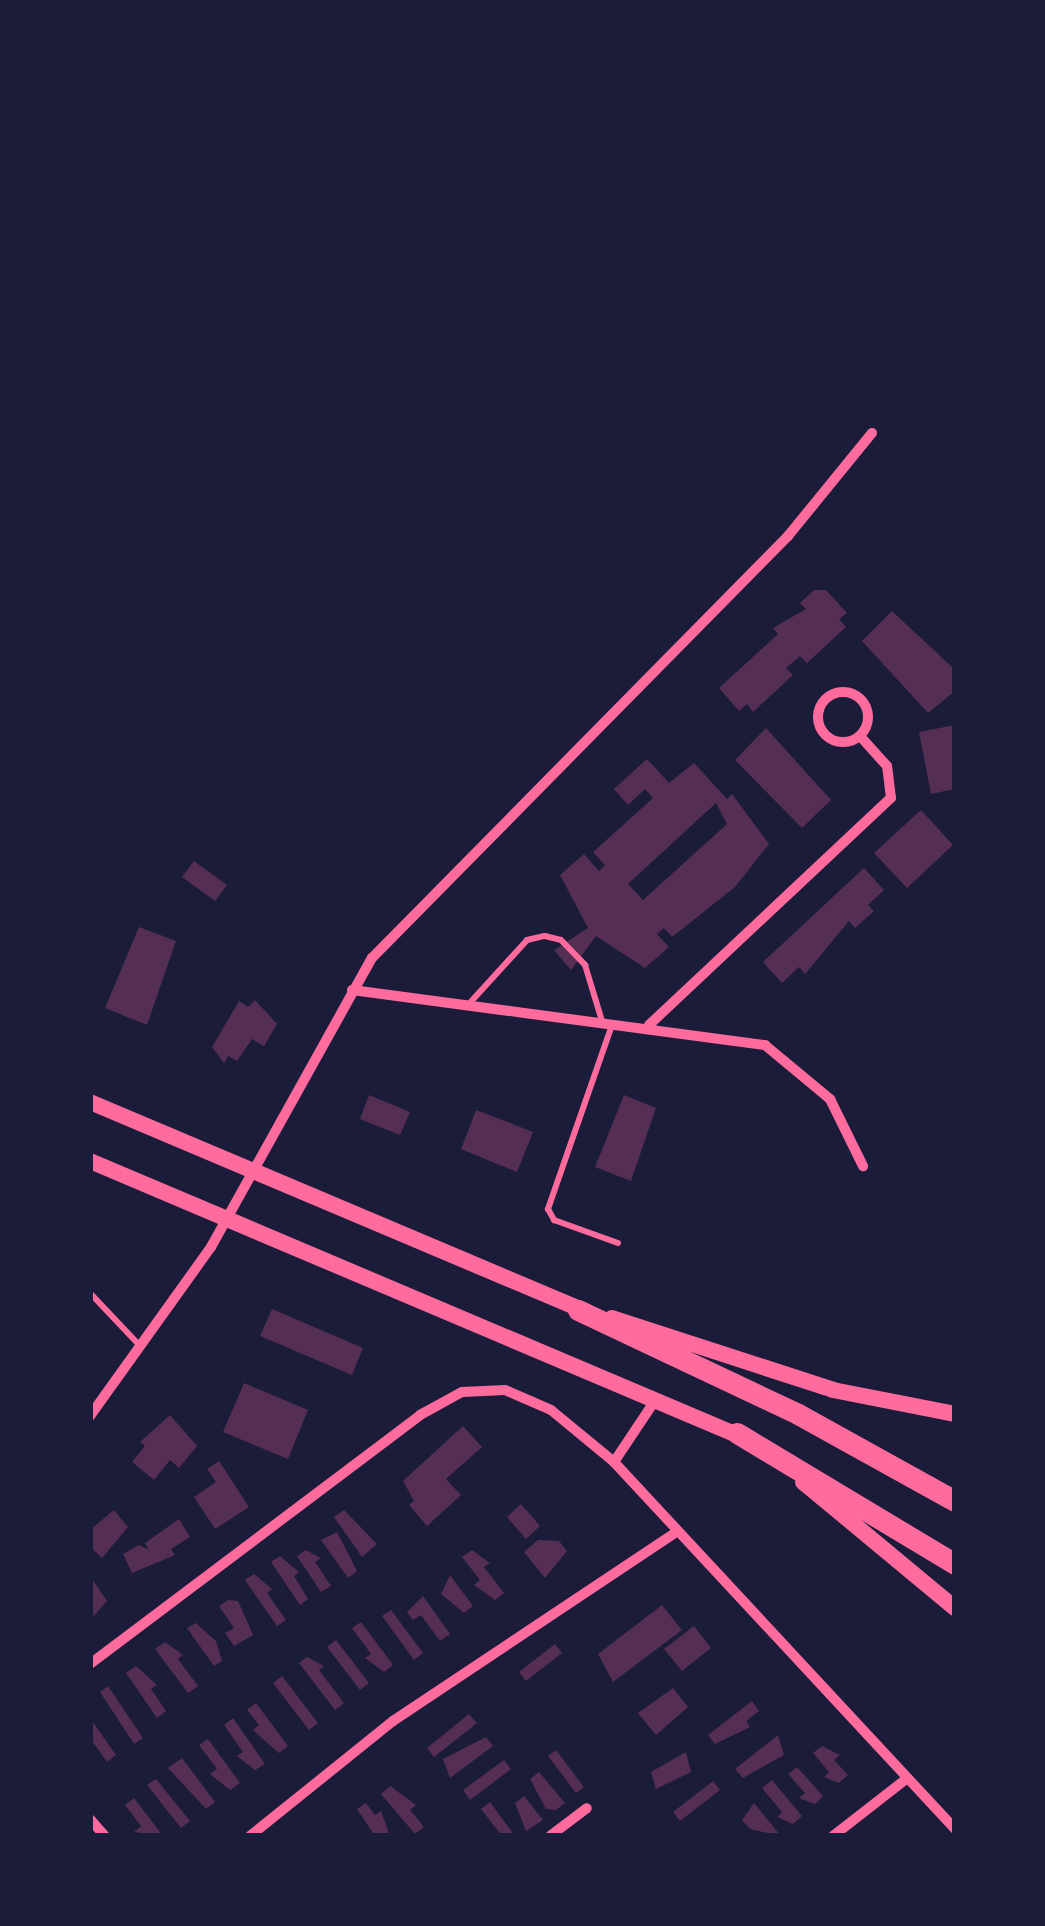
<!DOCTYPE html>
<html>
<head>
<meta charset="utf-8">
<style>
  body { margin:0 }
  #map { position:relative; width:1045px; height:1926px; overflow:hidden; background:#1b1b3a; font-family:"DejaVu Sans",sans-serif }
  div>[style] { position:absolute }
  .building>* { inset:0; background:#542f53 }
  .service>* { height:6px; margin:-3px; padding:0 3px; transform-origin:3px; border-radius:3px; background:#ff6b9d }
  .minor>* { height:10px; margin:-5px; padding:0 5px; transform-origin:5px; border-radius:5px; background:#ff6b9d }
  .minor>.ring { margin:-5px; padding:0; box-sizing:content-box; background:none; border:10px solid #ff6b9d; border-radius:50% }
  .primary>* { height:16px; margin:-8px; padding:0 8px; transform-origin:8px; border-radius:8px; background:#ff6b9d }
  .motorway>* { height:21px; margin:-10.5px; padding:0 10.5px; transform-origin:10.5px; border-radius:10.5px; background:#ff6b9d }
  span { translate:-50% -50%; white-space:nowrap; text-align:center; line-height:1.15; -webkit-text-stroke:10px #1b1b3a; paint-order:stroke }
  .frame { position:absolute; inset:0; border:93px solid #1b1b3a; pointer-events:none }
</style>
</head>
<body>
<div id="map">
  <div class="building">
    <i style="clip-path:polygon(814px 590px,826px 590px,847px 613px,839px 619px,846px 627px,807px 663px,800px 656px,792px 663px,786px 668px,793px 675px,753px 712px,747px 704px,739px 711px,719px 688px,778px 634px,773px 628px,806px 609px,800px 603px)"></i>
    <i style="clip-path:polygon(892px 611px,952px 667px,955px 691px,928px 713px,862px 641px)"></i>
    <i style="clip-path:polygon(955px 725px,955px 789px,931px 794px,919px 732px)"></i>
    <i style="clip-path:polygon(766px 728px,831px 800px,802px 828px,735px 760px)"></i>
    <i style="clip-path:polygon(evenodd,647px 759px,669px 783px,694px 763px,727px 799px,732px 794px,769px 844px,735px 887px,672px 937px,664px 928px,657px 934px,669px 947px,645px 968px,596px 936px,571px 970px,554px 950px,588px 928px,560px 875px,584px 854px,599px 871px,605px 865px,593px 852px,653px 798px,645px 789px,628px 805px,614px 789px,647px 759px,716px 803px,727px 824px,643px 900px,628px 884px,716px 803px)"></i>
    <i style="clip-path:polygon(921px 810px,953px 845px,907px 888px,874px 853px)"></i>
    <i style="clip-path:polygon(194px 861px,227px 885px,215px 901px,182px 877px)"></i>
    <i style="clip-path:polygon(864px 868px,884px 890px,868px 905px,874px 911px,855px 928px,849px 921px,805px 974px,799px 967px,782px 983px,763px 962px)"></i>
    <i style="clip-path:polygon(139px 927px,176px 941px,147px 1025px,105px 1008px)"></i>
    <i style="clip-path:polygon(255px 1000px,277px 1024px,264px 1046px,252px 1039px,237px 1061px,228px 1056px,224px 1063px,212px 1047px,239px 1001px,248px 1007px)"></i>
    <i style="clip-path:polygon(369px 1095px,410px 1112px,400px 1135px,360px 1119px)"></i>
    <i style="clip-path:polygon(624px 1095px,656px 1108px,631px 1181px,595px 1167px)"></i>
    <i style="clip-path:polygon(476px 1110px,533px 1132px,517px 1172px,461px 1149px)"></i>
    <i style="clip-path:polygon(272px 1309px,363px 1348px,352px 1375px,260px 1336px)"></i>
    <i style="clip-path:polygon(244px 1383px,308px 1410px,288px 1459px,223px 1432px)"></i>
    <i style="clip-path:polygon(170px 1415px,197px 1446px,179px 1468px,170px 1460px,154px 1480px,132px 1462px,145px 1446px,140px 1442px)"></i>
    <i style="clip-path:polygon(463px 1426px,482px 1447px,446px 1479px,461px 1495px,427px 1526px,409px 1505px,414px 1501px,403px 1481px)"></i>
    <i style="clip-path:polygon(219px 1461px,249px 1507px,215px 1529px,194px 1497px,216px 1482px,207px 1469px)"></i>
    <i style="clip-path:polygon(521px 1504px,540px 1526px,526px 1539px,507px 1517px)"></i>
    <i style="clip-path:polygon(114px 1510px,128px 1527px,102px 1558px,90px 1547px,90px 1530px)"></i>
    <i style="clip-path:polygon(344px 1510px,377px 1544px,362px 1557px,334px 1517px)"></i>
    <i style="clip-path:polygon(179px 1519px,190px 1537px,171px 1549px,175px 1555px,132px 1573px,123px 1554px,139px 1545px,149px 1550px,145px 1543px)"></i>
    <i style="clip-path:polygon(337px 1532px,357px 1571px,348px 1578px,321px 1540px)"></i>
    <i style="clip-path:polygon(538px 1540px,559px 1541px,567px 1551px,545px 1578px,524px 1552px)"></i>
    <i style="clip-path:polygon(306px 1550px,321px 1558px,315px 1562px,331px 1586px,321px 1592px,297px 1556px)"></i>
    <i style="clip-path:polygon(472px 1550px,490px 1563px,484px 1567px,504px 1593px,495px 1600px,474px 1585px,480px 1580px,462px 1557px)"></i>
    <i style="clip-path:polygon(280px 1556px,299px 1572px,294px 1576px,308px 1599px,300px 1605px,271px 1562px)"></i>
    <i style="clip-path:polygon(254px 1574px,272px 1589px,267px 1593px,286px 1620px,277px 1626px,245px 1580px)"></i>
    <i style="clip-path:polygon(450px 1575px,473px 1606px,464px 1613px,441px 1594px)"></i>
    <i style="clip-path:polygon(90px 1576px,107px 1601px,92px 1618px,90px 1615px)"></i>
    <i style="clip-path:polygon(423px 1596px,450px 1634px,440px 1641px,421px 1615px,413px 1620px,407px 1612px)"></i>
    <i style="clip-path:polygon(228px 1600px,238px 1601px,253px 1635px,234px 1646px,225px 1633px,234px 1628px,219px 1606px)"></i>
    <i style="clip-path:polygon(662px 1605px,682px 1630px,613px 1682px,598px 1654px)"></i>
    <i style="clip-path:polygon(391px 1610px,423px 1653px,414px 1660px,382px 1616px)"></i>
    <i style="clip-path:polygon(361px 1622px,393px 1665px,384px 1672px,365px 1658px,371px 1654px,352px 1628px)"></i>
    <i style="clip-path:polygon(196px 1623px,216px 1641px,222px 1661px,214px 1666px,187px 1628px)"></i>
    <i style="clip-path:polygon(694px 1626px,711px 1648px,682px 1671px,664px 1649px)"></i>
    <i style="clip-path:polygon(336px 1640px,369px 1683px,360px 1690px,327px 1647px)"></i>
    <i style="clip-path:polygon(165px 1642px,183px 1655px,178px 1659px,198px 1686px,188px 1693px,155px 1649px)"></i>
    <i style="clip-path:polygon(555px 1644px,562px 1653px,526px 1681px,519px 1672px)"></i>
    <i style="clip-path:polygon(307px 1657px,324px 1666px,319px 1670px,344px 1703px,335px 1710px,299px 1663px)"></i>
    <i style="clip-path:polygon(136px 1666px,157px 1685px,151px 1689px,166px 1711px,157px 1718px,126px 1673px)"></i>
    <i style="clip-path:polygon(282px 1676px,318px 1723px,309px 1730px,273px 1683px)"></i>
    <i style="clip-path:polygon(108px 1686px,143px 1738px,134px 1744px,100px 1692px)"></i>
    <i style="clip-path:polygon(673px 1688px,688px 1707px,656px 1735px,638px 1713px)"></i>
    <i style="clip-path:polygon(752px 1701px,759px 1711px,746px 1721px,750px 1727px,715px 1744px,708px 1735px)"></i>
    <i style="clip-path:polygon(256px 1703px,288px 1746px,279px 1753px,253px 1730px,259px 1725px,247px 1710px)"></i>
    <i style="clip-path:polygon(469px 1714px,477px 1723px,434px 1757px,427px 1748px)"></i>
    <i style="clip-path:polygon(90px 1718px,116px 1755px,107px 1762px,90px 1738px)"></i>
    <i style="clip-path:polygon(233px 1718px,265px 1764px,255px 1770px,237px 1756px,243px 1752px,224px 1725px)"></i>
    <i style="clip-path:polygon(778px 1735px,784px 1755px,743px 1778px,735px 1769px)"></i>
    <i style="clip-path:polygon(486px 1737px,493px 1746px,450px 1778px,443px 1759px)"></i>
    <i style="clip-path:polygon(208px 1739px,240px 1783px,230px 1790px,210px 1774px,217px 1769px,199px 1745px)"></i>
    <i style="clip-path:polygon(822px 1746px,840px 1755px,834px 1760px,848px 1775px,839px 1783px,824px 1777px,829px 1772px,813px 1753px)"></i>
    <i style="clip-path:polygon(556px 1750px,584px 1787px,576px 1793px,548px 1756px)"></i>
    <i style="clip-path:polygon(686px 1752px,691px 1772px,656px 1789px,651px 1772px)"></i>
    <i style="clip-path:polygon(182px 1758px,215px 1802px,206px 1809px,168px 1768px)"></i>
    <i style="clip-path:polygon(504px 1760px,511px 1769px,470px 1800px,463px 1790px)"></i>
    <i style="clip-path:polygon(797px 1767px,823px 1796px,815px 1804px,799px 1798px,805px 1793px,788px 1774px)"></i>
    <i style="clip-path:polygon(539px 1772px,565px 1803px,556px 1810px,546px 1809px,530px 1779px)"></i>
    <i style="clip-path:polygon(156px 1779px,190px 1821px,181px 1828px,147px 1785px)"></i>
    <i style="clip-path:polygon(772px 1780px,802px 1816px,793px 1824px,777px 1817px,782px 1812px,762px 1788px)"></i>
    <i style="clip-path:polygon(713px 1781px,720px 1790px,680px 1821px,673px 1812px)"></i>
    <i style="clip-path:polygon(390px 1786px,416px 1805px,410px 1810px,424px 1827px,415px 1834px,381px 1794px)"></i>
    <i style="clip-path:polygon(524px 1796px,543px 1820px,526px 1831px,515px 1803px)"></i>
    <i style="clip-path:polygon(134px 1798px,163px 1836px,134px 1832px,141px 1826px,125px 1805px)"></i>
    <i style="clip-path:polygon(490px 1802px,515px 1836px,502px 1836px,481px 1809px)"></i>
    <i style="clip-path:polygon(366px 1803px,375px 1815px,381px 1811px,390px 1836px,375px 1836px,357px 1809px)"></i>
    <i style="clip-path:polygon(754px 1803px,781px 1836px,750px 1829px,742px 1820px)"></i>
  </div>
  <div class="service">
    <i style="left:467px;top:1006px;width:89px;rotate:-47.7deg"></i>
    <i style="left:527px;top:940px;width:18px;rotate:-13deg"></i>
    <i style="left:545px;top:936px;width:16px;rotate:14deg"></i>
    <i style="left:561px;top:940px;width:35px;rotate:46deg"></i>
    <i style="left:585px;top:965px;width:59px;rotate:73.1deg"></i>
    <i style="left:612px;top:1025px;width:195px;rotate:109.2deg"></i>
    <i style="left:548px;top:1209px;width:13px;rotate:61deg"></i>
    <i style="left:554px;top:1220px;width:68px;rotate:19.8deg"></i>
    <i style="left:90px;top:1293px;width:74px;rotate:46.6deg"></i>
  </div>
  <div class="minor">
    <i class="ring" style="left:818px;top:692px;width:40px;height:40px"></i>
    <i style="left:352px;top:990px;width:417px;rotate:7.6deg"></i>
    <i style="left:765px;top:1045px;width:85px;rotate:39.7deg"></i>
    <i style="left:830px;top:1099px;width:75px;rotate:63.8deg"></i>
    <i style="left:649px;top:1025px;width:332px;rotate:-43.2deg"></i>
    <i style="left:891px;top:798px;width:32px;rotate:-97deg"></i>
    <i style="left:887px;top:766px;width:40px;rotate:-132deg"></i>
    <i style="left:90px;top:1416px;width:208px;rotate:-54.4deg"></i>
    <i style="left:211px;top:1247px;width:331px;rotate:-60.9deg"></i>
    <i style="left:372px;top:958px;width:593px;rotate:-45.41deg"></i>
    <i style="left:788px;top:536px;width:133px;rotate:-50.8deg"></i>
    <i style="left:614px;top:1462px;width:76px;rotate:-56.3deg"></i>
    <i style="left:90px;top:1664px;width:413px;rotate:-37deg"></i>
    <i style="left:420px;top:1415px;width:48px;rotate:-28.7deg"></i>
    <i style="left:462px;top:1392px;width:43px;rotate:-2.7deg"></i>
    <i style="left:505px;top:1390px;width:50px;rotate:23.5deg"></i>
    <i style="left:551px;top:1410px;width:82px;rotate:39.5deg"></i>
    <i style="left:614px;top:1462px;width:501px;rotate:47.1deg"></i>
    <i style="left:90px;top:1819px;width:23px;rotate:49deg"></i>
    <i style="left:250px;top:1836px;width:184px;rotate:-38.8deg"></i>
    <i style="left:393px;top:1721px;width:340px;rotate:-33.7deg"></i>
    <i style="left:550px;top:1836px;width:46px;rotate:-37.1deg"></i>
    <i style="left:833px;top:1836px;width:91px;rotate:-37.9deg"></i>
  </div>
  <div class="primary">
    <i style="left:90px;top:1102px;width:540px;rotate:22.91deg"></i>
    <i style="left:90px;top:1161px;width:710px;rotate:22.95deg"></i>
    <i style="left:612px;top:1318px;width:232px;rotate:18deg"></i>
    <i style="left:833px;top:1390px;width:124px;rotate:11.1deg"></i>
    <i style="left:803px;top:1482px;width:197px;rotate:39.7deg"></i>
  </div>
  <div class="motorway">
    <i style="left:578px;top:1310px;width:243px;rotate:25.3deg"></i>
    <i style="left:798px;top:1414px;width:179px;rotate:29deg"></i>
    <i style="left:737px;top:1433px;width:254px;rotate:31deg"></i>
  </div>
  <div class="frame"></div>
</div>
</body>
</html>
